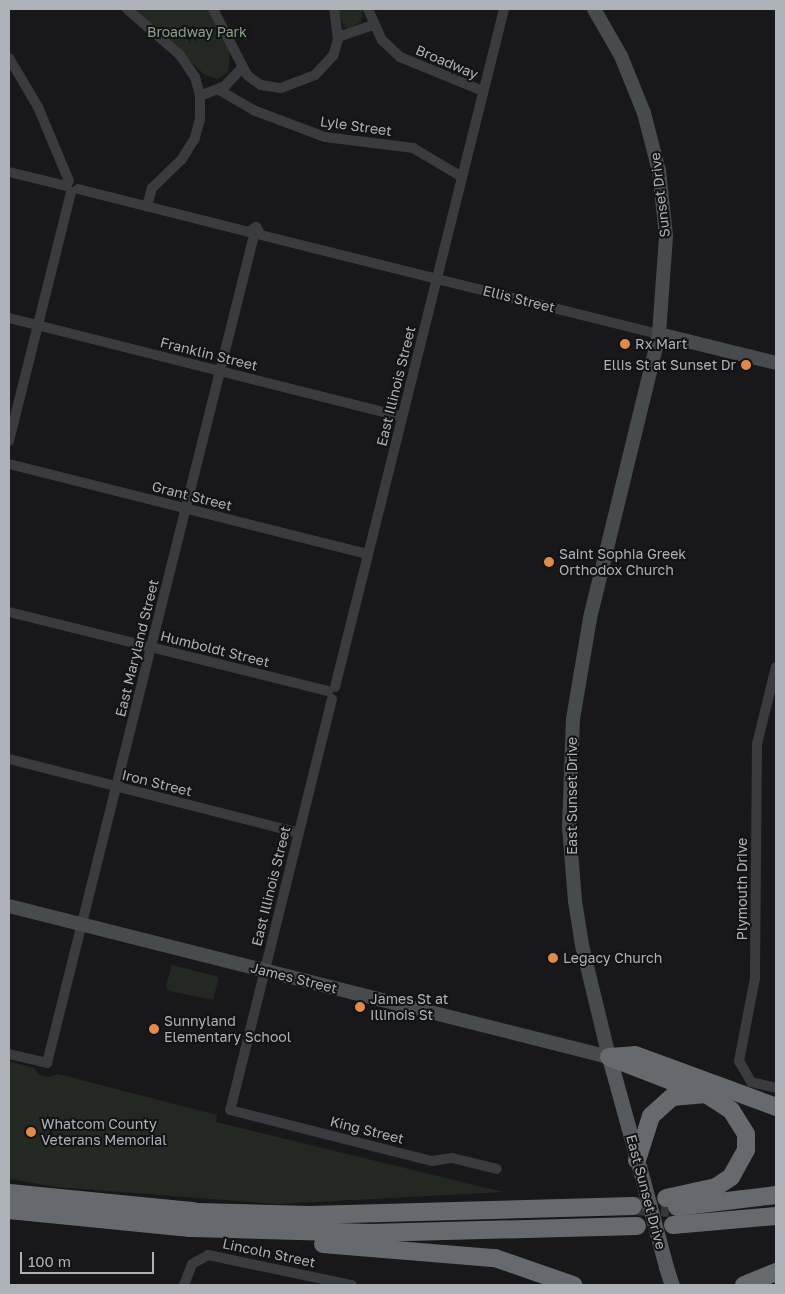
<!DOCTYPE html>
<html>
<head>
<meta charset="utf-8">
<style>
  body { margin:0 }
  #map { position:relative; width:785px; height:1294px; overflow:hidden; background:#18181a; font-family:"Golos Text",sans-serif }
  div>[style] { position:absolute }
  .green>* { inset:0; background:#232922 }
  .highway-tunnel>* { height:18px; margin-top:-9px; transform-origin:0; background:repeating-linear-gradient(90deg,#36373a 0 18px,transparent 0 27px) }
  .street>* { height:10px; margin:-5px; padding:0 5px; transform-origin:5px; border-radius:5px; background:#393b3e }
  .secondary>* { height:14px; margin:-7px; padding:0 7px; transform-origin:7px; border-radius:7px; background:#484b4e }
  .primary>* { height:15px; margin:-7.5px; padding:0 7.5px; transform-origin:7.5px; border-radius:7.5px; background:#56595d }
  .highway>* { height:18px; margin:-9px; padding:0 9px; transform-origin:9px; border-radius:9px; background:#666a6f }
  .primary-bridge>* { height:15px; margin:-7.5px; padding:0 7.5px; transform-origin:7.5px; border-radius:7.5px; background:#56595d }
  .dots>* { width:14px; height:14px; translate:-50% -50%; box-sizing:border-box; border:2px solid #131315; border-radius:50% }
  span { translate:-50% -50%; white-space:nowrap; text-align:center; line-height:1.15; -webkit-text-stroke:4px #131315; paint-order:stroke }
  .park-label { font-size:14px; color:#89a185 }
  .street-label { font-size:14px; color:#acb2b8 }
  .poi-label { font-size:14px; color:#acb2b8 }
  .left { translate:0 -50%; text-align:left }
  .right { translate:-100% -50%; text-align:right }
  .frame { position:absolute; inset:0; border:10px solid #acb2b8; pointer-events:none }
  .scale { position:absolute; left:20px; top:1252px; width:134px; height:22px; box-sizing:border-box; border:2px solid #acb2b8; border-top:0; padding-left:6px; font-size:15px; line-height:18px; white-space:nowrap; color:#acb2b8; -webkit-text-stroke:4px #131315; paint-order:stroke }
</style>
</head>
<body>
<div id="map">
  <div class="green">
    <i style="clip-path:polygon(133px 9px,210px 9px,230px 50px,228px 72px,217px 79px,205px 75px)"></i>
    <i style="clip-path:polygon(338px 9px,363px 9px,361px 22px,350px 28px,344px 27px)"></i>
    <i style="clip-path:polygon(172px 965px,219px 977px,213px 1000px,169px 991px,166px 986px)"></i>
    <i style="clip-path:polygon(9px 1061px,34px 1068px,39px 1075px,49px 1077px,58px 1074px,217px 1115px,216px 1122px,503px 1192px,277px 1204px,56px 1187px,9px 1179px)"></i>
  </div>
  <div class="highway-tunnel">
    <i style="left:634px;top:1206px;width:35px;rotate:3deg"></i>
  </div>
  <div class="street">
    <i style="left:127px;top:9px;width:70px;rotate:41deg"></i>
    <i style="left:180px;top:55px;width:27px;rotate:56deg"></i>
    <i style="left:195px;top:77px;width:20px;rotate:75deg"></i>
    <i style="left:200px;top:96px;width:23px;rotate:90deg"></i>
    <i style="left:200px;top:119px;width:20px;rotate:105deg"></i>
    <i style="left:195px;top:138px;width:26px;rotate:122deg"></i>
    <i style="left:181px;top:160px;width:40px;rotate:136deg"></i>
    <i style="left:152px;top:188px;width:19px;rotate:106deg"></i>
    <i style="left:213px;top:9px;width:74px;rotate:62.7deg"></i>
    <i style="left:247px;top:75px;width:17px;rotate:36deg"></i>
    <i style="left:261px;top:85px;width:20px;rotate:9deg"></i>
    <i style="left:281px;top:88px;width:36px;rotate:-21deg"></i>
    <i style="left:315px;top:75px;width:26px;rotate:-47deg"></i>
    <i style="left:333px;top:56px;width:17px;rotate:-73deg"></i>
    <i style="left:338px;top:40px;width:31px;rotate:-97deg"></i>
    <i style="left:368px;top:9px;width:34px;rotate:66deg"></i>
    <i style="left:382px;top:40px;width:25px;rotate:43deg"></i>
    <i style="left:400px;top:57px;width:90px;rotate:22.3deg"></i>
    <i style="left:338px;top:37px;width:37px;rotate:-19deg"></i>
    <i style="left:9px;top:58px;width:57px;rotate:59.4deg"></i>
    <i style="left:38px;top:107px;width:80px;rotate:67.3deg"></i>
    <i style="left:219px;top:90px;width:39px;rotate:30deg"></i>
    <i style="left:253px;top:110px;width:77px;rotate:20.6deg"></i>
    <i style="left:325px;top:137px;width:89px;rotate:7.1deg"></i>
    <i style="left:413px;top:148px;width:57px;rotate:30.6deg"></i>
    <i style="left:200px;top:96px;width:27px;rotate:-22deg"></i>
    <i style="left:225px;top:86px;width:25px;rotate:-47deg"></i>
    <i style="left:9px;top:172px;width:60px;rotate:13.6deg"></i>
    <i style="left:78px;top:189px;width:176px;rotate:14.1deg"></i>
    <i style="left:249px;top:232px;width:9px;rotate:-36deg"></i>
    <i style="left:256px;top:227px;width:9px;rotate:58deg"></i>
    <i style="left:261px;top:235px;width:410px;rotate:14deg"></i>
    <i style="left:9px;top:318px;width:405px;rotate:14.1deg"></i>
    <i style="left:9px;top:441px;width:257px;rotate:-76deg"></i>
    <i style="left:9px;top:464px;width:370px;rotate:14.1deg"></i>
    <i style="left:9px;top:612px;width:329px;rotate:13.9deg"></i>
    <i style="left:776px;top:667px;width:79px;rotate:103.9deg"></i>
    <i style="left:757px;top:744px;width:234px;rotate:90.5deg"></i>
    <i style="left:755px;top:978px;width:85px;rotate:100.9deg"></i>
    <i style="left:739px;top:1061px;width:24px;rotate:60deg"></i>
    <i style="left:751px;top:1082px;width:26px;rotate:13deg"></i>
    <i style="left:335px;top:687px;width:699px;rotate:-76deg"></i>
    <i style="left:332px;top:699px;width:423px;rotate:103.9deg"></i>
    <i style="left:230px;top:1110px;width:208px;rotate:14.2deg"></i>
    <i style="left:432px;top:1161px;width:20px;rotate:-9deg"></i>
    <i style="left:452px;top:1158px;width:46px;rotate:13.7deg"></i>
    <i style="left:9px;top:759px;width:299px;rotate:14.3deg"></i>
    <i style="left:9px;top:1054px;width:39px;rotate:13deg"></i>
    <i style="left:47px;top:1063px;width:849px;rotate:-75.96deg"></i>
    <i style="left:184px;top:1285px;width:22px;rotate:-69deg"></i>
    <i style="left:192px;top:1264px;width:18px;rotate:-29deg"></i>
    <i style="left:208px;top:1255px;width:147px;rotate:11.8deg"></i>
  </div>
  <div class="secondary">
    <i style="left:659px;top:334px;width:121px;rotate:13.9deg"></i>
    <i style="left:9px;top:906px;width:619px;rotate:14.13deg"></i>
    <i style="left:609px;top:1057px;width:115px;rotate:-103.6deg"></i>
    <i style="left:582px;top:945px;width:45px;rotate:-99deg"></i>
    <i style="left:575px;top:901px;width:74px;rotate:-94.6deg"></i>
    <i style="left:569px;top:827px;width:108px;rotate:-87.9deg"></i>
    <i style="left:573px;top:719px;width:102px;rotate:-80.4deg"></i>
    <i style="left:590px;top:618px;width:292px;rotate:-76.3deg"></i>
    <i style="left:659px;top:334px;width:98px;rotate:-85.9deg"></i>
    <i style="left:666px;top:236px;width:65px;rotate:-96.1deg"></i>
    <i style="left:659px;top:171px;width:60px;rotate:-104.5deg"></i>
    <i style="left:644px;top:113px;width:61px;rotate:-112deg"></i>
    <i style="left:621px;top:56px;width:54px;rotate:-119.9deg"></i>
  </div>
  <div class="primary">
    <i style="left:609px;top:1057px;width:109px;rotate:74.6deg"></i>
    <i style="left:666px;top:1267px;width:19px;rotate:72deg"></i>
  </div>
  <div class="highway">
    <i style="left:609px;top:1057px;width:26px;rotate:-4deg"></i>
    <i style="left:635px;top:1055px;width:150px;rotate:20.2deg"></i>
    <i style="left:612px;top:1058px;width:91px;rotate:21.2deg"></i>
    <i style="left:637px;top:1160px;width:46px;rotate:-72.3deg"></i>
    <i style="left:651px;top:1116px;width:28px;rotate:-42deg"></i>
    <i style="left:672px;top:1097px;width:34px;rotate:-5deg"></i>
    <i style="left:706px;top:1094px;width:30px;rotate:33deg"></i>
    <i style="left:731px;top:1110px;width:28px;rotate:58deg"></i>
    <i style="left:746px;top:1134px;width:16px;rotate:90deg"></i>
    <i style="left:746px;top:1150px;width:31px;rotate:119deg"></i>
    <i style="left:731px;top:1177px;width:18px;rotate:146deg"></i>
    <i style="left:716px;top:1187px;width:51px;rotate:167.6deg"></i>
    <i style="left:9px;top:1193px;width:186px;rotate:5.6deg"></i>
    <i style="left:677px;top:1207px;width:100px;rotate:-6.9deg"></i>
    <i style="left:9px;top:1210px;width:182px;rotate:5.7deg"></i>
    <i style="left:197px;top:1212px;width:113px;rotate:1.5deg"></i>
    <i style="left:310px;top:1215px;width:323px;rotate:-1.6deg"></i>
    <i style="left:673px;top:1225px;width:103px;rotate:-5deg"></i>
    <i style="left:193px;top:1228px;width:178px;rotate:1.6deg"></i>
    <i style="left:371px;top:1233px;width:266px;rotate:-1.5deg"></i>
    <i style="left:323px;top:1244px;width:173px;rotate:4.7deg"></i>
    <i style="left:495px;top:1258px;width:83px;rotate:19.1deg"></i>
    <i style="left:744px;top:1285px;width:35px;rotate:-22deg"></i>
  </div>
  <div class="primary-bridge">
    <i style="left:639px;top:1166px;width:105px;rotate:75deg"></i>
  </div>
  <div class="dots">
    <i style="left:625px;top:344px;background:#e08b4a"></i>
    <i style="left:746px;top:365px;background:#e08b4a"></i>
    <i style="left:549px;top:562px;background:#e08b4a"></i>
    <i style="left:553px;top:958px;background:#e08b4a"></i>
    <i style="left:360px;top:1007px;background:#e08b4a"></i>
    <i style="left:154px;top:1029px;background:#e08b4a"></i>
    <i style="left:31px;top:1132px;background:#e08b4a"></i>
  </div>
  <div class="park-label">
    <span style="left:197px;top:32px">Broadway Park</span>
  </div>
  <div class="street-label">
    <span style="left:447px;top:62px;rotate:23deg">Broadway</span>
    <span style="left:356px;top:126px;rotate:8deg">Lyle Street</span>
    <span style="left:660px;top:195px;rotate:-97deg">Sunset Drive</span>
    <span style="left:519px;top:299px;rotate:14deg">Ellis Street</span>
    <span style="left:209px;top:354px;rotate:14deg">Franklin Street</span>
    <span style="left:396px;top:386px;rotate:-76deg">East Illinois Street</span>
    <span style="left:192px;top:496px;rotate:14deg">Grant Street</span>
    <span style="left:137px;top:648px;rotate:-76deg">East Maryland Street</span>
    <span style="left:215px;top:649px;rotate:14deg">Humboldt Street</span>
    <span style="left:157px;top:783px;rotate:14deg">Iron Street</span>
    <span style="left:572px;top:796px;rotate:-90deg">East Sunset Drive</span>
    <span style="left:271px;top:886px;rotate:-76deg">East Illinois Street</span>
    <span style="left:742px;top:889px;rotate:-90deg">Plymouth Drive</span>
    <span style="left:294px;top:978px;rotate:14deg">James Street</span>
    <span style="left:367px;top:1130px;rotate:14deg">King Street</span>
    <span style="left:646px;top:1192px;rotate:75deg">East Sunset Drive</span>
    <span style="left:269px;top:1253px;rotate:12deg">Lincoln Street</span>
  </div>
  <div class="poi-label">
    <span class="left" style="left:635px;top:344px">Rx Mart</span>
    <span class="right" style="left:736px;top:365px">Ellis St at Sunset Dr</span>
    <span class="left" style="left:559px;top:562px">Saint Sophia Greek<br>Orthodox Church</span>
    <span class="left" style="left:563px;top:958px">Legacy Church</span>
    <span class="left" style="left:370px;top:1007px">James St at<br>Illinois St</span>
    <span class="left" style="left:164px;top:1029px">Sunnyland<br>Elementary School</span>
    <span class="left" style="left:41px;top:1132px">Whatcom County<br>Veterans Memorial</span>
  </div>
  <div class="frame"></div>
  <div class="scale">100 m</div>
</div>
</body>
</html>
